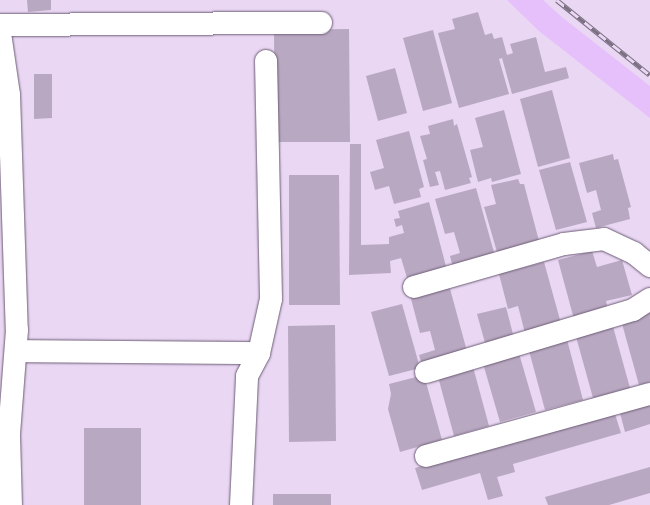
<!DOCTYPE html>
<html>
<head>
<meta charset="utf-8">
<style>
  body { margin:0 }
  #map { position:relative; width:650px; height:505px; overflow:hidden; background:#e9d7f3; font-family:Quicksand,sans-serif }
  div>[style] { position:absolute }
  .green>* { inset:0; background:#e6c0fa }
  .building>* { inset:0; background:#b9a8c2 }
  .roads { filter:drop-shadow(0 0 1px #6c5c74) drop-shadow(0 0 1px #6c5c74) }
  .minor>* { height:22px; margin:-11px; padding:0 11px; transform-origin:11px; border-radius:11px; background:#fff }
  .rail>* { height:4.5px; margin-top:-2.25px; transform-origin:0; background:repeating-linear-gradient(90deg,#e9d7f3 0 9px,#7b6f82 0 18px); box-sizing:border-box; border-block:1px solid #7b6f82 }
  span { translate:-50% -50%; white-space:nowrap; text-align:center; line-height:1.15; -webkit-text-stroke:4px #e9d7f3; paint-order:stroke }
</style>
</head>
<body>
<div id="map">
  <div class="green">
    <i style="clip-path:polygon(507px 0,543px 0,563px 18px,650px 86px,650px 118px,539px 31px)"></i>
  </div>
  <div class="building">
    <i style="clip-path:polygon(27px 0,51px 0,51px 10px,28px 12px)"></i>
    <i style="clip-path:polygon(478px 12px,485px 35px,492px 33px,494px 39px,502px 37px,507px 55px,513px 53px,510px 44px,536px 37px,545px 72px,566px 67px,569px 78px,512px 94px,502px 58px,499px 59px,509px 94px,459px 108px,438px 33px,455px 29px,452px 19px)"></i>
    <i style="clip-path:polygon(349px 29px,350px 142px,275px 142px,274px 30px)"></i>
    <i style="clip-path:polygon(433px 30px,452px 103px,423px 111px,403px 38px)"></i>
    <i style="clip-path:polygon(395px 68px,407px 113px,378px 121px,366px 76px)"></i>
    <i style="clip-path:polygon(34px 74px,52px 74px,52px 118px,34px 119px)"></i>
    <i style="clip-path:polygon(552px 90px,570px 158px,538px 167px,520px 99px)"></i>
    <i style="clip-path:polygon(504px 110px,521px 174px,492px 182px,491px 178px,478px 182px,470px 150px,483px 147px,475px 118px)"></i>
    <i style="clip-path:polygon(453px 119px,454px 126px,457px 124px,472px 177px,469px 178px,471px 183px,445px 190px,440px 171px,435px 172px,439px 185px,430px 187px,423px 160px,427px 159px,420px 136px,430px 134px,428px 126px)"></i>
    <i style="clip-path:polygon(409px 131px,424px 187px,419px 189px,421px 197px,394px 204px,389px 186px,375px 190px,370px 172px,384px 168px,376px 140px)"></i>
    <i style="clip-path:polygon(350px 144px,361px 144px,361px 245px,389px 244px,389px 237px,404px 233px,402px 225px,396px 227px,394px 219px,400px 218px,398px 211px,429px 202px,447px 270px,408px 281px,401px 258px,390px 261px,391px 273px,349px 275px)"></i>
    <i style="clip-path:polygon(613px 154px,614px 160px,618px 159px,631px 207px,628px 208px,630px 219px,596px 228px,592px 213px,601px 210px,596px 190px,587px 193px,579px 163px)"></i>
    <i style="clip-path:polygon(570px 162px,587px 222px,556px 230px,539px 170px)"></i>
    <i style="clip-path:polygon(289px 175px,339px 175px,340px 305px,289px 305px)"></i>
    <i style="clip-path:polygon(518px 179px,520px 184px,524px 184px,539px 241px,497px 252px,484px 207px,496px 204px,491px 185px)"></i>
    <i style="clip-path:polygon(476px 188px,495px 256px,453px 268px,450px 256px,460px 253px,454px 232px,445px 234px,435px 199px)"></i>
    <i style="clip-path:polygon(592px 251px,597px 267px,622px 260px,632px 295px,606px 301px,609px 314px,575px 323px,558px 260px)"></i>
    <i style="clip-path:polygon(544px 262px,562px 327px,526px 337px,518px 306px,508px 309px,499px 274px)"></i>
    <i style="clip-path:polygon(449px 285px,468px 355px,423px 368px,419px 355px,435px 350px,430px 331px,420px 333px,410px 295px)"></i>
    <i style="clip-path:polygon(402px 304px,420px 368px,389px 376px,371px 312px)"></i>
    <i style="clip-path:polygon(506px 307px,515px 342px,487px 350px,477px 314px)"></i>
    <i style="clip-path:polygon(650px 313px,650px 382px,639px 385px,621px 320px)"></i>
    <i style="clip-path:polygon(612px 323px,630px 388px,593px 398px,575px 333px)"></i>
    <i style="clip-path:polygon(335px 325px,336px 441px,289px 442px,288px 326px)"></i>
    <i style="clip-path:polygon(566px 336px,583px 400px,545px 410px,528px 347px)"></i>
    <i style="clip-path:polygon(518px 350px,536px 412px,500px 422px,482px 360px)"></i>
    <i style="clip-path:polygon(472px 363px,489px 426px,454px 436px,437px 373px)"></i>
    <i style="clip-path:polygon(424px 375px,442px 440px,400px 452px,388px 409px,391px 394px,389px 384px)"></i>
    <i style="clip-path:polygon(650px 400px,650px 424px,625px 432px,619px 409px)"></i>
    <i style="clip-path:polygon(614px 411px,621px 433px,513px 464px,515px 472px,497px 477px,503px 496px,488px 500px,480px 473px,422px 490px,415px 468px)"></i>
    <i style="clip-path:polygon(84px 428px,141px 428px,141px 505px,84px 505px)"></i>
    <i style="clip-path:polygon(650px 467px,650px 493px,609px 505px,548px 505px,545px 497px)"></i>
    <i style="clip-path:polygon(273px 494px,331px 494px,331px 505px,273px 505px)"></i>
  </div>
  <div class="roads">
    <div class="minor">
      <i style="left:0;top:25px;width:321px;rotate:-0.4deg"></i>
      <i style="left:0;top:33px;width:63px;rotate:81.7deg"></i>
      <i style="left:9px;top:95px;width:235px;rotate:88.1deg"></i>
      <i style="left:17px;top:330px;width:105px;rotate:94.4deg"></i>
      <i style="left:9px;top:435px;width:70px;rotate:88.4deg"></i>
      <i style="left:414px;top:287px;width:156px;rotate:-16deg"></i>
      <i style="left:564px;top:244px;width:40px;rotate:-7.1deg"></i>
      <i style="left:604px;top:239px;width:33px;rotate:25deg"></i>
      <i style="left:634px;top:253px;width:21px;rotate:39deg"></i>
      <i style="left:16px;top:351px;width:243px;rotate:0.5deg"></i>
      <i style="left:426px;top:372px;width:216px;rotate:-16.7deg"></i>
      <i style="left:633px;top:310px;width:20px;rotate:-33deg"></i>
      <i style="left:426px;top:456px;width:232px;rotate:-15.5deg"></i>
      <i style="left:241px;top:505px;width:129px;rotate:-87.3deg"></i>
      <i style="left:247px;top:376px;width:26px;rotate:-62deg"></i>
      <i style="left:259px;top:353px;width:55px;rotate:-77.5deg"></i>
      <i style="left:271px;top:299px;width:238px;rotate:-91.2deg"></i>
    </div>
  </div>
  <div class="rail">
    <i style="left:557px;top:0;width:119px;rotate:38.9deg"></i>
  </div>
</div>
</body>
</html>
